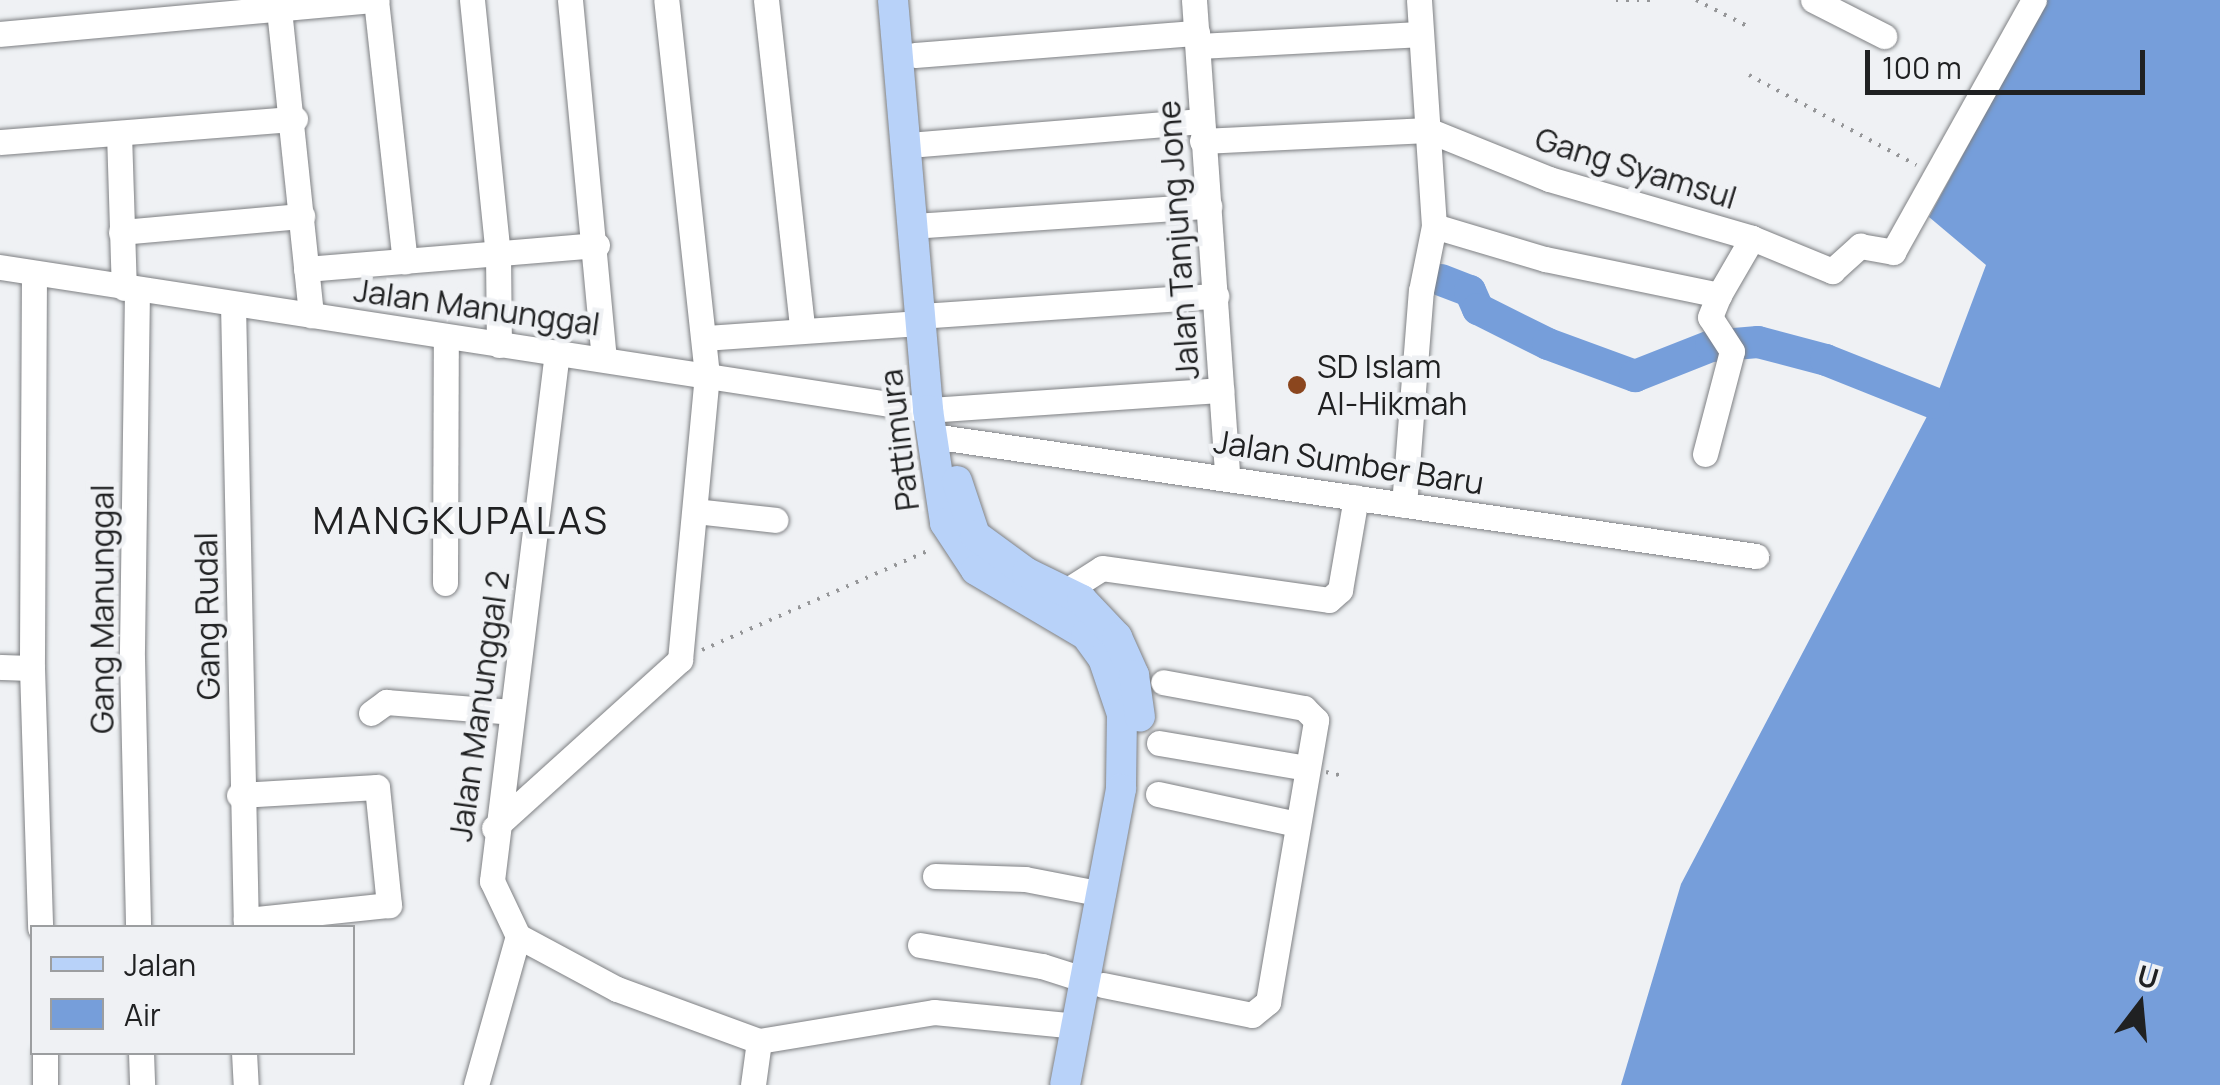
<!DOCTYPE html>
<html>
<head>
<meta charset="utf-8">
<style>
  body { margin:0 }
  #map { position:relative; width:2220px; height:1085px; overflow:hidden; background:#eff1f4; font-family:Manrope,sans-serif }
  div>[style] { position:absolute }
  .water>* { inset:0; background:#769eda }
  .river>* { height:32px; margin:-16px; padding:0 16px; transform-origin:16px; border-radius:16px; background:#769eda }
  .path>* { height:4px; margin-top:-2px; transform-origin:0; background:repeating-linear-gradient(90deg,#959698 0 2.5px,transparent 0 10.5px) }
  .roads { filter:drop-shadow(0 0 2px #7e8083) drop-shadow(0 0 2px #7e8083) }
  .minor>* { height:25px; margin:-12.5px; padding:0 12.5px; transform-origin:12.5px; border-radius:12.5px; background:#fff }
  .major>* { height:30px; margin:-15px; padding:0 15px; transform-origin:15px; border-radius:15px; background:#b8d2f9 }
  .dots>* { width:28px; height:28px; translate:-50% -50%; box-sizing:border-box; border:5px solid #eff1f4; border-radius:50% }
  span { translate:-50% -50%; white-space:nowrap; text-align:center; line-height:1.15; -webkit-text-stroke:9px #eff1f4; paint-order:stroke }
  .street-label { font-size:32px; color:#202122 }
  .poi-label { font-size:32px; color:#202122 }
  .left { translate:0 -50%; text-align:left }
  .quarter-label { font-size:38px; color:#202122; letter-spacing:2.5px }
  .legend { position:absolute; left:30px; top:925px; width:325px; height:130px; box-sizing:border-box; background:#eff1f4; border:2px solid #9c9ea0; margin:0; padding:12px 18px; list-style:none; font-size:30px; color:#202122 }
  .legend li { display:flex; align-items:center; gap:20px; height:50px }
  .legend b { width:50px; border:2px solid #9c9ea0 }
  .north { position:absolute; left:2090px; top:955px; width:100px; height:100px; -webkit-text-stroke:8px #eff1f4; paint-order:stroke; rotate:16deg; font-size:28px; font-weight:700; line-height:40px; text-align:center; color:#202122 }
  .north::after { content:''; display:block; margin:auto; width:35px; height:45px; background:#202122; clip-path:polygon(50% 0,100% 100%,50% 72%,0 100%) }
  .scale { position:absolute; left:1865px; top:50px; width:280px; height:45px; box-sizing:border-box; border:5px solid #202122; border-top:0; padding-left:12px; font-size:30px; line-height:35px; white-space:nowrap; color:#202122; -webkit-text-stroke:8px #eff1f4; paint-order:stroke }
</style>
</head>
<body>
<div id="map">
  <div class="water">
    <i style="clip-path:polygon(2047px 0,2220px 0,2220px 1085px,1621px 1085px,1681px 884px,1934px 403px,1986px 265px,1929px 217px)"></i>
  </div>
  <div class="river">
    <i style="left:1441px;top:280px;width:31px;rotate:21deg"></i>
    <i style="left:1470px;top:291px;width:20px;rotate:66deg"></i>
    <i style="left:1478px;top:309px;width:78px;rotate:26.6deg"></i>
    <i style="left:1548px;top:344px;width:93px;rotate:20.2deg"></i>
    <i style="left:1635px;top:376px;width:82px;rotate:-21.5deg"></i>
    <i style="left:1711px;top:346px;width:47px;rotate:-4.9deg"></i>
    <i style="left:1758px;top:342px;width:70px;rotate:14.8deg"></i>
    <i style="left:1826px;top:360px;width:116px;rotate:21.7deg"></i>
  </div>
  <div class="path">
    <i style="left:1616px;top:0;width:34px"></i>
    <i style="left:1696px;top:0;width:57px;rotate:27deg"></i>
    <i style="left:1749px;top:75px;width:190px;rotate:28.3deg"></i>
    <i style="left:702px;top:650px;width:251px;rotate:-23.7deg"></i>
    <i style="left:1326px;top:772px;width:17px;rotate:13deg"></i>
  </div>
  <div class="roads">
    <div class="minor">
      <i style="left:278px;top:0;width:317px;rotate:84deg"></i>
      <i style="left:376px;top:0;width:263px;rotate:83.7deg"></i>
      <i style="left:472px;top:0;width:255px;rotate:84.2deg"></i>
      <i style="left:498px;top:254px;width:91px;rotate:89.4deg"></i>
      <i style="left:570px;top:0;width:359px;rotate:84.6deg"></i>
      <i style="left:766px;top:0;width:330px;rotate:83.7deg"></i>
      <i style="left:1194px;top:0;width:476px;rotate:86deg"></i>
      <i style="left:1813px;top:0;width:80px;rotate:26.9deg"></i>
      <i style="left:0;top:34px;width:378px;rotate:-5.2deg"></i>
      <i style="left:1199px;top:46px;width:222px;rotate:-3.1deg"></i>
      <i style="left:915px;top:55px;width:283px;rotate:-4.5deg"></i>
      <i style="left:119px;top:133px;width:155px;rotate:88.2deg"></i>
      <i style="left:1202px;top:141px;width:226px;rotate:-2.8deg"></i>
      <i style="left:1428px;top:130px;width:131px;rotate:22deg"></i>
      <i style="left:1549px;top:179px;width:211px;rotate:16.2deg"></i>
      <i style="left:1752px;top:238px;width:87px;rotate:22.4deg"></i>
      <i style="left:1832px;top:271px;width:38px;rotate:-42deg"></i>
      <i style="left:1860px;top:246px;width:34px;rotate:10deg"></i>
      <i style="left:1893px;top:252px;width:289px;rotate:-60.8deg"></i>
      <i style="left:0;top:142px;width:296px;rotate:-4.5deg"></i>
      <i style="left:921px;top:144px;width:281px;rotate:-4.7deg"></i>
      <i style="left:927px;top:225px;width:283px;rotate:-3.9deg"></i>
      <i style="left:1434px;top:226px;width:116px;rotate:16.6deg"></i>
      <i style="left:1545px;top:259px;width:178px;rotate:11.7deg"></i>
      <i style="left:1719px;top:295px;width:66px;rotate:-59.9deg"></i>
      <i style="left:121px;top:232px;width:182px;rotate:-5.1deg"></i>
      <i style="left:0;top:267px;width:939px;rotate:8.76deg"></i>
      <i style="left:928px;top:410px;width:294px;rotate:-3.9deg"></i>
      <i style="left:306px;top:269px;width:292px;rotate:-4.7deg"></i>
      <i style="left:34px;top:273px;width:395px;rotate:90.3deg"></i>
      <i style="left:32px;top:668px;width:260px;rotate:88.2deg"></i>
      <i style="left:137px;top:290px;width:368px;rotate:90.8deg"></i>
      <i style="left:132px;top:658px;width:270px;rotate:88.7deg"></i>
      <i style="left:233px;top:304px;width:624px;rotate:88.81deg"></i>
      <i style="left:934px;top:315px;width:283px;rotate:-3.9deg"></i>
      <i style="left:705px;top:338px;width:217px;rotate:-4deg"></i>
      <i style="left:557px;top:352px;width:533px;rotate:97.01deg"></i>
      <i style="left:492px;top:881px;width:61px;rotate:64.7deg"></i>
      <i style="left:518px;top:936px;width:112px;rotate:28.2deg"></i>
      <i style="left:617px;top:989px;width:151px;rotate:20.1deg"></i>
      <i style="left:759px;top:1041px;width:44px;rotate:97.8deg"></i>
      <i style="left:932px;top:436px;width:833px;rotate:8.29deg"></i>
      <i style="left:1705px;top:454px;width:106px;rotate:-75.3deg"></i>
      <i style="left:1732px;top:351px;width:40px;rotate:-122.9deg"></i>
      <i style="left:1710px;top:317px;width:24px;rotate:-68deg"></i>
      <i style="left:1404px;top:505px;width:215px;rotate:-85.5deg"></i>
      <i style="left:1421px;top:291px;width:66px;rotate:-78.7deg"></i>
      <i style="left:1434px;top:226px;width:226px;rotate:-93.8deg"></i>
      <i style="left:695px;top:511px;width:81px;rotate:6.3deg"></i>
      <i style="left:445px;top:583px;width:246px;rotate:-89.8deg"></i>
      <i style="left:1052px;top:600px;width:59px;rotate:-32.6deg"></i>
      <i style="left:1102px;top:568px;width:229px;rotate:8deg"></i>
      <i style="left:1329px;top:600px;width:15px;rotate:-42deg"></i>
      <i style="left:1340px;top:590px;width:94px;rotate:-80.2deg"></i>
      <i style="left:0;top:667px;width:32px;rotate:2deg"></i>
      <i style="left:371px;top:713px;width:19px;rotate:-36deg"></i>
      <i style="left:386px;top:702px;width:126px;rotate:4.5deg"></i>
      <i style="left:1159px;top:743px;width:150px;rotate:9.6deg"></i>
      <i style="left:1158px;top:794px;width:142px;rotate:12.2deg"></i>
      <i style="left:239px;top:795px;width:138px;rotate:-3.3deg"></i>
      <i style="left:377px;top:787px;width:119px;rotate:84.2deg"></i>
      <i style="left:389px;top:905px;width:144px;rotate:174deg"></i>
      <i style="left:494px;top:828px;width:251px;rotate:-42.1deg"></i>
      <i style="left:680px;top:660px;width:286px;rotate:-84.6deg"></i>
      <i style="left:707px;top:375px;width:377px;rotate:-96.2deg"></i>
      <i style="left:935px;top:876px;width:90px;rotate:1.9deg"></i>
      <i style="left:1025px;top:879px;width:79px;rotate:10.9deg"></i>
      <i style="left:920px;top:945px;width:124px;rotate:9.8deg"></i>
      <i style="left:1042px;top:966px;width:46px;rotate:17.7deg"></i>
      <i style="left:1103px;top:985px;width:152px;rotate:11.4deg"></i>
      <i style="left:1252px;top:1015px;width:21px;rotate:-39deg"></i>
      <i style="left:1268px;top:1002px;width:286px;rotate:-80.3deg"></i>
      <i style="left:1316px;top:720px;width:17px;rotate:-135deg"></i>
      <i style="left:1304px;top:708px;width:143px;rotate:-169.6deg"></i>
      <i style="left:759px;top:1041px;width:177px;rotate:-9.4deg"></i>
      <i style="left:934px;top:1012px;width:144px;rotate:5.6deg"></i>
      <i style="left:141px;top:1052px;width:33px;rotate:88deg"></i>
      <i style="left:244px;top:1052px;width:33px;rotate:87deg"></i>
      <i style="left:45px;top:1085px;width:33px;rotate:-90deg"></i>
      <i style="left:476px;top:1085px;width:155px;rotate:-74.3deg"></i>
    </div>
    <div class="major">
      <i style="left:893px;top:0;width:411px;rotate:85.1deg"></i>
      <i style="left:928px;top:410px;width:114px;rotate:81.4deg"></i>
      <i style="left:945px;top:523px;width:56px;rotate:56.6deg"></i>
      <i style="left:976px;top:570px;width:128px;rotate:30.6deg"></i>
      <i style="left:1086px;top:635px;width:29px;rotate:54deg"></i>
      <i style="left:1103px;top:658px;width:59px;rotate:71.3deg"></i>
      <i style="left:1122px;top:714px;width:75px;rotate:90.8deg"></i>
      <i style="left:1121px;top:789px;width:301px;rotate:100.7deg"></i>
      <i style="left:957px;top:481px;width:57px;rotate:71.6deg"></i>
      <i style="left:975px;top:535px;width:64px;rotate:36.2deg"></i>
      <i style="left:1027px;top:573px;width:61px;rotate:26.1deg"></i>
      <i style="left:1082px;top:600px;width:51px;rotate:46.6deg"></i>
      <i style="left:1117px;top:637px;width:42px;rotate:65.9deg"></i>
      <i style="left:1134px;top:675px;width:42px;rotate:81.9deg"></i>
    </div>
  </div>
  <div class="dots">
    <i style="left:1297px;top:385px;background:#8b461e"></i>
  </div>
  <div class="street-label">
    <span style="left:1636px;top:168px;rotate:17deg">Gang Syamsul</span>
    <span style="left:1178px;top:240px;rotate:-94deg">Jalan Tanjung Jone</span>
    <span style="left:477px;top:307px;rotate:8deg">Jalan Manunggal</span>
    <span style="left:899px;top:440px;rotate:-97deg">Pattimura</span>
    <span style="left:1349px;top:462px;rotate:9deg">Jalan Sumber Baru</span>
    <span style="left:102px;top:609px;rotate:-90deg">Gang Manunggal</span>
    <span style="left:207px;top:616px;rotate:-91deg">Gang Rudal</span>
    <span style="left:479px;top:706px;rotate:-82deg">Jalan Manunggal 2</span>
  </div>
  <div class="poi-label">
    <span class="left" style="left:1317px;top:385px">SD Islam<br>Al-Hikmah</span>
  </div>
  <div class="quarter-label">
    <span style="left:461px;top:520px">MANGKUPALAS</span>
  </div>
  <ul class="legend">
  <li><b style="height:12px;background:#b8d2f9"></b>Jalan</li>
  <li><b style="height:28px;background:#769eda"></b>Air</li>
  </ul>
  <div class="north">U</div>
  <div class="scale">100 m</div>
</div>
</body>
</html>
